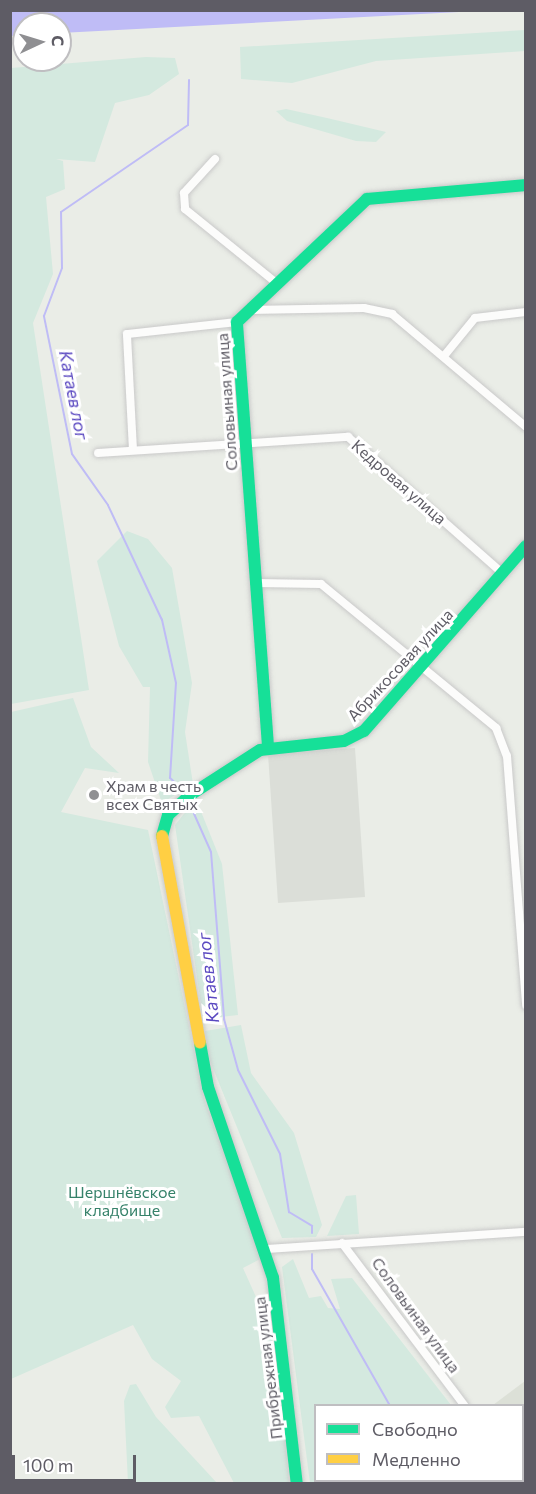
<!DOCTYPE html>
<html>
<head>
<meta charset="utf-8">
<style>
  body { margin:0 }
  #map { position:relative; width:536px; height:1494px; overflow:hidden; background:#eaede7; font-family:Commissioner,sans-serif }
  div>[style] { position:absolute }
  .industrial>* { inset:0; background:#dbded8 }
  .education>* { inset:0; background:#dce0d7 }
  .green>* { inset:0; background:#d4e9df }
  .water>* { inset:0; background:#bfbcf6 }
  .stream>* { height:2px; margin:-1px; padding:0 1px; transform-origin:1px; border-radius:1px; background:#bfbcf6 }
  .roads { filter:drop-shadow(0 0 2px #c9c9c9) drop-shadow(0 0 2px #c9c9c9) }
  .street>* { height:8px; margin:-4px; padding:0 4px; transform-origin:4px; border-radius:4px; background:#fcfcfb }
  .fast>* { height:12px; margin:-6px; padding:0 6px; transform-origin:6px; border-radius:6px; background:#16e098 }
  .slow>* { height:12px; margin:-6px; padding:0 6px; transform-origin:6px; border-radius:6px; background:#ffcf43 }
  .dots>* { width:16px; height:16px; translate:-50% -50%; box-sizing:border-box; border:3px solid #fff; border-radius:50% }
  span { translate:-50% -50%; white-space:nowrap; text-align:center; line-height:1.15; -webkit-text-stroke:6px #fff; paint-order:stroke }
  .street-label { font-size:16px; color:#5e5c65 }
  .poi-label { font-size:16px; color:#5e5c65 }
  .left { translate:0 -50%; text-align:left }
  .park-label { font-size:16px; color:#36826a }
  .water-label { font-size:18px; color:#5b49c1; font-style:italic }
  .frame { position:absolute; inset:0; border:12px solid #5e5c65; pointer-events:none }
  .legend { position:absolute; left:314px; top:1404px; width:210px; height:78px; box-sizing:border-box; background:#fff; border:2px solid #bfbec1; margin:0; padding:8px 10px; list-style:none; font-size:18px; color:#5e5c65 }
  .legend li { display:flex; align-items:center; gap:12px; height:30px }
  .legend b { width:30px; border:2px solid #bfbec1 }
  .north { position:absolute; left:12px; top:12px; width:60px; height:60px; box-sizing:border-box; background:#fff; border:2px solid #bfbec1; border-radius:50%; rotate:86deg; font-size:16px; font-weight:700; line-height:24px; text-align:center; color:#5e5c65 }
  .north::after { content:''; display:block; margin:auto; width:21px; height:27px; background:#8f8f92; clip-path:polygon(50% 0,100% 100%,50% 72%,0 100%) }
  .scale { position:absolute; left:12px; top:1455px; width:124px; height:27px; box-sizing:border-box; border:3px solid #5e5c65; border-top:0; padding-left:8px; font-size:18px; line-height:21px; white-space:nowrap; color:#5e5c65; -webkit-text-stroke:4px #fff; paint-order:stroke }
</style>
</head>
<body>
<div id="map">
  <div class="industrial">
    <i style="clip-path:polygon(355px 748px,365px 897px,278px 903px,268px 754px)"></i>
  </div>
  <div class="education">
    <i style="clip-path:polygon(525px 1381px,525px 1441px,522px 1406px,493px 1405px)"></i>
  </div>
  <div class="green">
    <i style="clip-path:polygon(525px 30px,525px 51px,376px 61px,292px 83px,241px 79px,240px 47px)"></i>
    <i style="clip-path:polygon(146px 57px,175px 58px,179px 74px,149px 95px,115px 103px,95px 162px,56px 159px,63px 161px,65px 189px,46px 197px,53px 274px,33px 323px,89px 690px,11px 704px,11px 68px)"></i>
    <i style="clip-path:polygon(286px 109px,327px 118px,386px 132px,376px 142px,356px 141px,287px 121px,276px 111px)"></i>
    <i style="clip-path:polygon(127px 531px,148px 539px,172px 568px,192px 683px,185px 732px,193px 784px,162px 803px,148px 762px,150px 687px,143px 687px,119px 646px,97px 561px)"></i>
    <i style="clip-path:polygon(73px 698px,91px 747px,119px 773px,85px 768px,61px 812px,148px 830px,204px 1099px,262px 1258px,243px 1268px,277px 1344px,289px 1483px,234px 1483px,199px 1416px,171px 1418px,165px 1407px,181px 1381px,152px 1359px,133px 1325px,11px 1379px,11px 712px)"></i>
    <i style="clip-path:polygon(196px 799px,222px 864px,238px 1015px,203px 1019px,175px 825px)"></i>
    <i style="clip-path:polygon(241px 1025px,251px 1073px,294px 1133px,322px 1225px,316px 1237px,282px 1238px,208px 1056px,205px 1031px)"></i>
    <i style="clip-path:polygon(356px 1195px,359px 1234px,327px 1236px,346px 1196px)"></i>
    <i style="clip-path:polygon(293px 1259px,309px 1298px,321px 1296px,328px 1308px,340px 1309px,331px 1279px,352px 1278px,451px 1405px,316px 1406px,316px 1480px,520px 1483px,310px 1483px,282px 1267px)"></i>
    <i style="clip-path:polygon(136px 1384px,156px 1417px,217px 1483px,128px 1483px,124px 1401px,130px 1385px)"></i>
  </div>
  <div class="water">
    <i style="clip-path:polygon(11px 10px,478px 10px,478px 11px,60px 33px,60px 24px,24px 24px,24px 35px,11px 36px)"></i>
  </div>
  <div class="stream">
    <i style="left:183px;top:790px;width:18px;rotate:-137deg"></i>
    <i style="left:170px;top:778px;width:95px;rotate:-86.4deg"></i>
    <i style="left:176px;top:683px;width:65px;rotate:-102.5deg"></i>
    <i style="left:162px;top:620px;width:127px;rotate:-115.2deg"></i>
    <i style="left:108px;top:505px;width:62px;rotate:-125.2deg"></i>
    <i style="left:72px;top:454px;width:141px;rotate:-101.5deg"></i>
    <i style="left:44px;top:316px;width:51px;rotate:-69.4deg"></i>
    <i style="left:62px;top:268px;width:56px;rotate:-91deg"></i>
    <i style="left:61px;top:212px;width:154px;rotate:-34.4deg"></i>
    <i style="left:188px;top:125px;width:45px;rotate:-88.7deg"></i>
    <i style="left:191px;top:807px;width:49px;rotate:66deg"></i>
    <i style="left:211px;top:852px;width:168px;rotate:85.5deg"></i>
    <i style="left:224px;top:1019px;width:53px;rotate:74.6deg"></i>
    <i style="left:238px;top:1070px;width:94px;rotate:63.4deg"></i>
    <i style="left:280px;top:1154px;width:59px;rotate:81.2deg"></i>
    <i style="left:289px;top:1212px;width:27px;rotate:31deg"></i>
    <i style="left:312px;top:1226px;width:7px;rotate:90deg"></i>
    <i style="left:312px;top:1254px;width:15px;rotate:90deg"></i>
    <i style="left:312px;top:1269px;width:158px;rotate:60.3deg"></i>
    <i style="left:427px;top:1480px;width:4px;rotate:76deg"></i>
  </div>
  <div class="roads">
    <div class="street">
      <i style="left:215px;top:159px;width:46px;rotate:132.4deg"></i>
      <i style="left:184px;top:193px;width:16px;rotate:86deg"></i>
      <i style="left:185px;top:209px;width:114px;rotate:39deg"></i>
      <i style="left:248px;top:310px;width:116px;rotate:-1deg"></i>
      <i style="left:364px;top:308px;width:29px;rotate:12deg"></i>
      <i style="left:392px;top:314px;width:175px;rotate:40.1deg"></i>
      <i style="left:444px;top:356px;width:49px;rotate:-50.8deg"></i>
      <i style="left:475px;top:318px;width:51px;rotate:-6.7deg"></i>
      <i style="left:133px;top:450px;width:116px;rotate:-93deg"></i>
      <i style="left:127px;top:334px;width:111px;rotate:-6.2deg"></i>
      <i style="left:98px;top:453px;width:251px;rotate:-3.7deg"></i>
      <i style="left:348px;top:437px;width:205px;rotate:41.4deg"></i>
      <i style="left:256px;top:583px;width:65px;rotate:0.9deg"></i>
      <i style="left:321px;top:584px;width:227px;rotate:39.4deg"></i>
      <i style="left:496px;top:728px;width:30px;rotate:69deg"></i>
      <i style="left:507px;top:756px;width:250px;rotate:85.6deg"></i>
      <i style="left:342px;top:1243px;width:204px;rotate:53deg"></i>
      <i style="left:267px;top:1249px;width:260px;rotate:-3.8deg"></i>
      <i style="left:522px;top:1455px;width:4px;rotate:27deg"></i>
    </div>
    <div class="fast">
      <i style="left:268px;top:746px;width:425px;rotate:-94.2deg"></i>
      <i style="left:237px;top:322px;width:179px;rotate:-43.4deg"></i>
      <i style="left:367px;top:199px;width:160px;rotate:-5deg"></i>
      <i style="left:162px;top:836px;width:22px;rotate:-74deg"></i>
      <i style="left:168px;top:815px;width:30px;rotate:-42deg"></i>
      <i style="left:190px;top:795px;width:83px;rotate:-32.7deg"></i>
      <i style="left:260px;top:750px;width:84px;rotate:-6.1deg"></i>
      <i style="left:344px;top:741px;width:22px;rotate:-27deg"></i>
      <i style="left:364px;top:731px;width:246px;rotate:-48.8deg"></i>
      <i style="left:200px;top:1043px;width:45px;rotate:79.7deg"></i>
      <i style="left:208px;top:1087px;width:202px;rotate:71.2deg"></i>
      <i style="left:273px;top:1278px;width:207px;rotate:83.4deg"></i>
    </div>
    <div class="slow">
      <i style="left:162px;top:836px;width:210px;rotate:79.6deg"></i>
    </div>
  </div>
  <div class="dots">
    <i style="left:94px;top:795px;background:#8f8f92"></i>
  </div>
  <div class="street-label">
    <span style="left:227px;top:402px;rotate:-94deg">Соловьиная улица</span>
    <span style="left:399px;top:482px;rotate:41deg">Кедровая улица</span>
    <span style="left:400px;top:665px;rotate:-47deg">Абрикосовая улица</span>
    <span style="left:416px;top:1315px;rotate:54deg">Соловьиная улица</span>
    <span style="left:268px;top:1368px;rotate:-97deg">Прибрежная улица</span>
  </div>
  <div class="poi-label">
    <span class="left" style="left:106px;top:795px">Храм в честь<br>всех Святых</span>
  </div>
  <div class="park-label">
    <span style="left:122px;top:1201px">Шершнёвское<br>кладбище</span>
  </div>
  <div class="water-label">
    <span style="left:74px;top:395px;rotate:79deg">Катаев лог</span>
    <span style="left:208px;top:978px;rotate:-96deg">Катаев лог</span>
  </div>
  <div class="frame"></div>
  <ul class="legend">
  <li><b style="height:8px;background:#16e098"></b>Свободно</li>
  <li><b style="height:8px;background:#ffcf43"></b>Медленно</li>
  </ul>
  <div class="north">С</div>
  <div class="scale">100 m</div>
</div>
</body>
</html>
